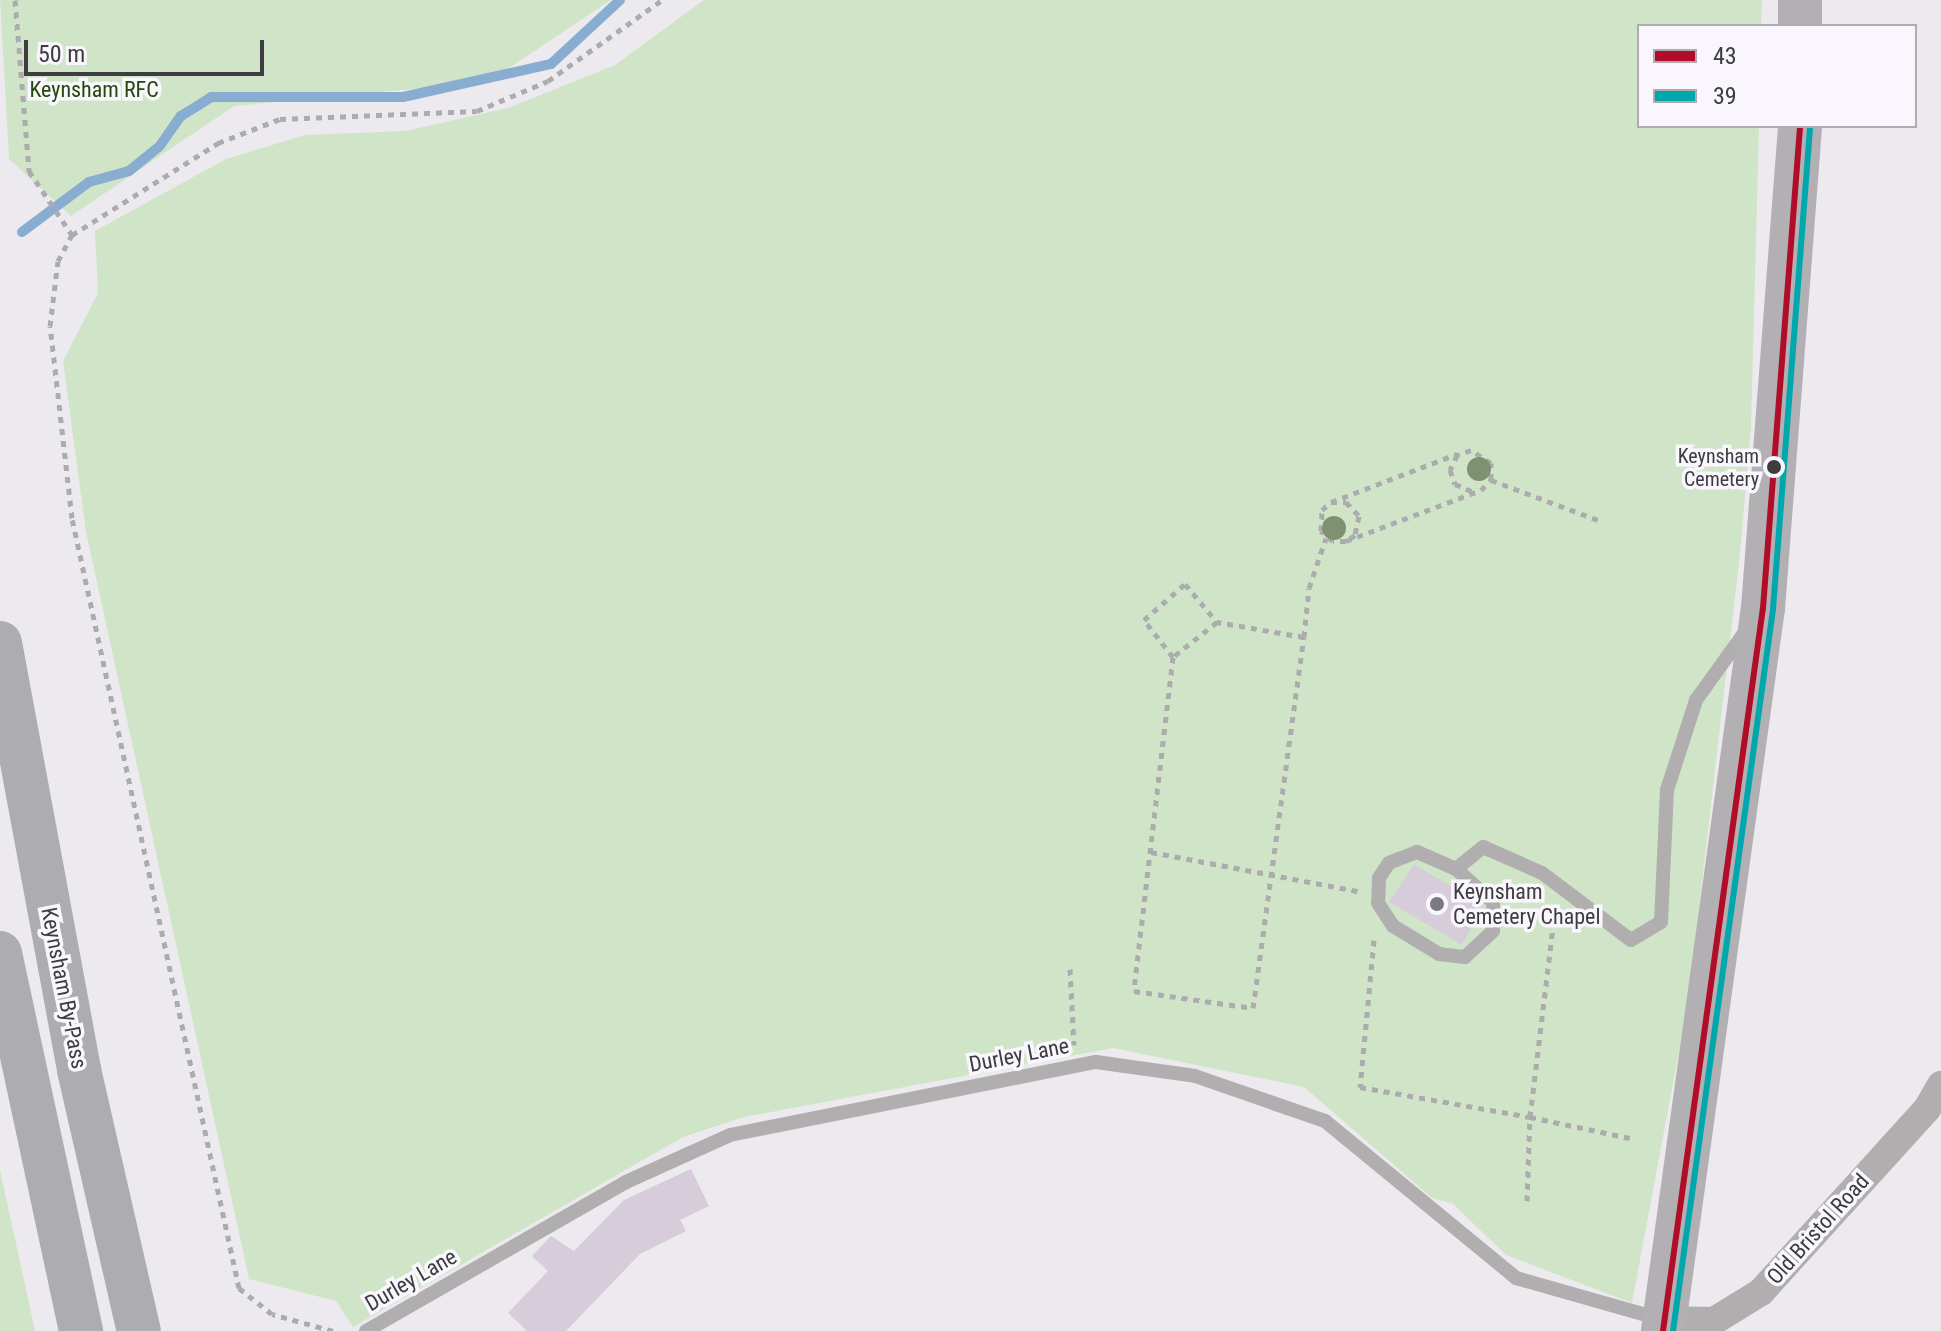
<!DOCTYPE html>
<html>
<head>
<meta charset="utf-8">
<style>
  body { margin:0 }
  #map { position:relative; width:1941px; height:1331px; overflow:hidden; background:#eceaef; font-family:"Roboto Condensed",sans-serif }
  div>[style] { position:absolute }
  .green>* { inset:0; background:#d0e5c7 }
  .stream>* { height:10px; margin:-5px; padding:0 5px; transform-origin:5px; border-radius:5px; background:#88add0 }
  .building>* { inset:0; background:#d6ccda }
  .path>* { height:5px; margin-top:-2.5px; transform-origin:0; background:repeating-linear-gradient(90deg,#acabae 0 6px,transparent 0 12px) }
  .lane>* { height:14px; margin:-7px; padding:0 7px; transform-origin:7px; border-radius:7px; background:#b0aeaf }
  .street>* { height:28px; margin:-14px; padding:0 14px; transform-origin:14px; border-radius:14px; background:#b0aeaf }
  .primary>* { height:44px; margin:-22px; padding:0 22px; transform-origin:22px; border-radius:22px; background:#b2b0b3 }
  .highway>* { height:44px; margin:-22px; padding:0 22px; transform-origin:22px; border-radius:22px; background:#adacae }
  .bus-1>* { height:6px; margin:-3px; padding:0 3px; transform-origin:3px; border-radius:3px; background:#b10d28 }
  .bus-2>* { height:6px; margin:-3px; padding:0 3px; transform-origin:3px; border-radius:3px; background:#00a8ad }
  .trees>* { width:24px; height:24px; margin:-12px; border-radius:50%; background:#7e9171 }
  .dots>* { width:22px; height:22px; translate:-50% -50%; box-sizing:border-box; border:4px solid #f9f7fd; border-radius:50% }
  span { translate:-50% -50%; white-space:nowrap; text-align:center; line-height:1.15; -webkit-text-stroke:7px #f9f7fd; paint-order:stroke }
  .bus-label { font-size:20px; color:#3d3c3f }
  .right { translate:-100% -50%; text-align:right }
  .park-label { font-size:22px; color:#24480a }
  .poi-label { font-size:22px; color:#3d3c3f }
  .left { translate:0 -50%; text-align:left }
  .street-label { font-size:22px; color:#3d3c3f }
  .legend { position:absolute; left:1637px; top:24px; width:280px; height:104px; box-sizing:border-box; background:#f9f7fd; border:2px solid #aeacb1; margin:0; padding:10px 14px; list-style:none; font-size:24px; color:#3d3c3f }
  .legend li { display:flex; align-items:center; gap:16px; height:40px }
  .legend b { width:40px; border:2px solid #aeacb1 }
  .scale { position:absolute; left:24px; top:40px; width:240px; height:36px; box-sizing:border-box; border:4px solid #3d3c3f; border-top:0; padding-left:10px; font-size:24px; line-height:28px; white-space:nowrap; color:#3d3c3f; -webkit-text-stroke:6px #f9f7fd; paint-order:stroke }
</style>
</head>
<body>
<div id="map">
  <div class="green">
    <i style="clip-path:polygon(0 0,611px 0,488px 82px,234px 106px,71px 216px,9px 159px)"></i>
    <i style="clip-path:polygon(704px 0,1762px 0,1761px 26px,1639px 26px,1639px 126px,1759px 126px,1751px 428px,1740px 554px,1688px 1003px,1632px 1303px,1506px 1255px,1453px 1204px,1432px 1198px,1304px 1087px,1113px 1048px,744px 1117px,683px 1137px,353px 1327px,336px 1301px,249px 1279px,86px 532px,63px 361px,98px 293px,95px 231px,226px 159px,305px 135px,405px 131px,508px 108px,615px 65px)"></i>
    <i style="clip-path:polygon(0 1170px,35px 1331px,0 1331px)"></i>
  </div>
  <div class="stream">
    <i style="left:22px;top:232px;width:84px;rotate:-36.7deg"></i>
    <i style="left:89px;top:182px;width:41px;rotate:-15.4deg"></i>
    <i style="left:129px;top:171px;width:38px;rotate:-39deg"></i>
    <i style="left:159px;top:147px;width:38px;rotate:-55deg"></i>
    <i style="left:181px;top:116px;width:36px;rotate:-32deg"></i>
    <i style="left:211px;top:97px;width:192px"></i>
    <i style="left:403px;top:97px;width:152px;rotate:-12.6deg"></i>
    <i style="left:551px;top:64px;width:94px;rotate:-42.8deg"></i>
  </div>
  <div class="building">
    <i style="clip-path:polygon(1414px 864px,1483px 906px,1462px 945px,1389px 902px)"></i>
    <i style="clip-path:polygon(691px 1169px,709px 1206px,680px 1220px,686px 1231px,640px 1254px,566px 1331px,527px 1331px,508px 1313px,548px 1271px,532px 1256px,551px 1236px,574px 1251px,624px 1200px)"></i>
  </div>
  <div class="path">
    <i style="left:15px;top:0;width:172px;rotate:85.3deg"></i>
    <i style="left:29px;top:171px;width:77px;rotate:56.1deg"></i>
    <i style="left:1491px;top:480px;width:114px;rotate:20.5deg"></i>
    <i style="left:1331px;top:502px;width:15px"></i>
    <i style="left:1346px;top:502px;width:19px;rotate:47deg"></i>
    <i style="left:1359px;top:516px;width:19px;rotate:102deg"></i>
    <i style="left:1355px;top:535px;width:11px;rotate:146deg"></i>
    <i style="left:1346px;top:541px;width:13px;rotate:180deg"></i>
    <i style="left:1333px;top:541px;width:16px;rotate:-140deg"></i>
    <i style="left:1321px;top:531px;width:21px;rotate:-87deg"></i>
    <i style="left:1322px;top:510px;width:12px;rotate:-42deg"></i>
    <i style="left:1331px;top:502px;width:135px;rotate:-20.9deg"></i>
    <i style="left:1346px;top:541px;width:144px;rotate:-20.7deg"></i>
    <i style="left:1481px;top:490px;width:14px;rotate:-45deg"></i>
    <i style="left:1491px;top:480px;width:17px;rotate:-90deg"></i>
    <i style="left:1491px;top:463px;width:24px;rotate:-147deg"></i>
    <i style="left:1471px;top:450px;width:15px;rotate:160deg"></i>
    <i style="left:1457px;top:455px;width:17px;rotate:115deg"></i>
    <i style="left:1450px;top:470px;width:15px;rotate:70deg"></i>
    <i style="left:1455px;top:484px;width:21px;rotate:23deg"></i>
    <i style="left:1304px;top:637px;width:88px;rotate:-170.2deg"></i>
    <i style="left:1217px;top:622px;width:56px;rotate:141.5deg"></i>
    <i style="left:1173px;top:657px;width:336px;rotate:96.7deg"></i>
    <i style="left:1134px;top:991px;width:120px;rotate:8.1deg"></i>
    <i style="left:1253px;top:1008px;width:374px;rotate:-82.2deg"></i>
    <i style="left:1304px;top:637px;width:49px;rotate:-84.2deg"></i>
    <i style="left:1309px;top:588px;width:53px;rotate:-71.2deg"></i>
    <i style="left:1173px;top:657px;width:47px;rotate:-128.1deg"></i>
    <i style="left:1144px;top:620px;width:55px;rotate:-41.3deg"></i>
    <i style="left:1185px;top:584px;width:50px;rotate:49.9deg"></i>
    <i style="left:1151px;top:852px;width:211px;rotate:10.7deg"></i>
    <i style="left:1374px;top:940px;width:148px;rotate:95.4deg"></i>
    <i style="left:1360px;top:1087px;width:173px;rotate:10deg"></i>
    <i style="left:1530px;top:1117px;width:209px;rotate:-83.1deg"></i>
    <i style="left:1070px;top:969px;width:76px;rotate:87deg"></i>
    <i style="left:1527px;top:1201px;width:84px;rotate:-88deg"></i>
    <i style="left:1530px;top:1117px;width:102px;rotate:11.9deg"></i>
    <i style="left:333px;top:1331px;width:63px;rotate:-164.4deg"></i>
    <i style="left:272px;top:1314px;width:42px;rotate:-141.8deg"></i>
    <i style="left:239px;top:1288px;width:788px;rotate:-102.24deg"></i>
    <i style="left:72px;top:518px;width:193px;rotate:-96.5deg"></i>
    <i style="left:50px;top:326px;width:65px;rotate:-83deg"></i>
    <i style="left:58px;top:261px;width:30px;rotate:-62deg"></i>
    <i style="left:72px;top:235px;width:173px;rotate:-32.2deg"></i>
    <i style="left:218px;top:143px;width:66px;rotate:-21.2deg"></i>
    <i style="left:280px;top:119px;width:197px;rotate:-2.3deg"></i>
    <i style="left:477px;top:111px;width:77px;rotate:-22.9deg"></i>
    <i style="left:548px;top:81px;width:140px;rotate:-35.4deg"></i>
  </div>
  <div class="lane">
    <i style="left:1456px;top:869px;width:43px;rotate:-156.4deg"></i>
    <i style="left:1417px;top:852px;width:30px;rotate:159deg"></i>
    <i style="left:1389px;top:863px;width:18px;rotate:124deg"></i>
    <i style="left:1379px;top:878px;width:25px;rotate:92deg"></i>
    <i style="left:1378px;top:903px;width:27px;rotate:57deg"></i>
    <i style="left:1393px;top:926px;width:54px;rotate:31.3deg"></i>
    <i style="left:1439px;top:954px;width:26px;rotate:7deg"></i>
    <i style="left:1465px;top:957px;width:38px;rotate:-43deg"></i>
    <i style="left:1493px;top:931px;width:29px;rotate:-90deg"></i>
    <i style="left:1493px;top:902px;width:50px;rotate:-138.3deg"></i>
    <i style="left:1456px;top:869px;width:35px;rotate:-39deg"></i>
    <i style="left:1483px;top:847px;width:64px;rotate:23.8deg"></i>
    <i style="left:1542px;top:873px;width:111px;rotate:37deg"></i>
    <i style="left:1631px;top:940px;width:35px;rotate:-31deg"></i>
    <i style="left:1661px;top:922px;width:132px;rotate:-87.4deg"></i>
    <i style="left:1667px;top:790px;width:95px;rotate:-72.1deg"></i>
    <i style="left:1696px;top:700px;width:89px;rotate:-54.2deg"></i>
    <i style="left:366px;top:1331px;width:300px;rotate:-29.8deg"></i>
    <i style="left:626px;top:1182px;width:114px;rotate:-24.3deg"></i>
    <i style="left:730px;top:1135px;width:373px;rotate:-11.3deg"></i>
    <i style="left:1096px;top:1062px;width:100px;rotate:8deg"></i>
    <i style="left:1195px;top:1076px;width:138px;rotate:19.1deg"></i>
    <i style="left:1325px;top:1121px;width:247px;rotate:39.4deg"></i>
    <i style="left:1516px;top:1278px;width:150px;rotate:15.9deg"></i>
  </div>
  <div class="street">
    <i style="left:1664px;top:1320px;width:50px;rotate:1.1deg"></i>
    <i style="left:1714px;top:1321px;width:55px;rotate:-31.7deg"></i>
    <i style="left:1761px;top:1292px;width:247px;rotate:-47.8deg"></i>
    <i style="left:1927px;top:1109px;width:28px;rotate:-60deg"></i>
  </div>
  <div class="primary">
    <i style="left:1800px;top:26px;width:26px;rotate:-90deg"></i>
    <i style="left:1663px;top:1331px;width:730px;rotate:-82.13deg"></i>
    <i style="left:1763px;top:608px;width:483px;rotate:-85.6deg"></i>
  </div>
  <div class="highway">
    <i style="left:0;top:643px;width:434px;rotate:79.5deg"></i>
    <i style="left:79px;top:1070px;width:268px;rotate:77.1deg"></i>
    <i style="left:0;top:953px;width:387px;rotate:77.9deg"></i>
  </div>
  <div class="bus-1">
    <i style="left:1663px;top:1331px;width:730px;rotate:-82.13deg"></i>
    <i style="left:1763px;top:608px;width:483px;rotate:-85.6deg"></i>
  </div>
  <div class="bus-2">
    <i style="left:1673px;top:1331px;width:729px;rotate:-82.11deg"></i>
    <i style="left:1773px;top:609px;width:483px;rotate:-85.6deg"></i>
  </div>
  <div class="trees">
    <i style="left:1479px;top:469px"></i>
    <i style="left:1334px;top:528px"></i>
  </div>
  <div class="dots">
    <i style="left:1774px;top:467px;background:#3d3c3f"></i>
    <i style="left:1437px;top:904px;background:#7a797d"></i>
  </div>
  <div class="bus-label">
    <span class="right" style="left:1759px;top:468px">Keynsham<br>Cemetery</span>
  </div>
  <div class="park-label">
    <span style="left:94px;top:90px">Keynsham RFC</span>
  </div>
  <div class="poi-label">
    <span class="left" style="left:1453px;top:904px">Keynsham<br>Cemetery Chapel</span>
  </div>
  <div class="street-label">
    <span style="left:64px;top:988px;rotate:79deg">Keynsham By-Pass</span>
    <span style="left:1019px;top:1055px;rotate:-11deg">Durley Lane</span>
    <span style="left:1818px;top:1229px;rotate:-48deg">Old Bristol Road</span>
    <span style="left:411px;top:1280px;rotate:-30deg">Durley Lane</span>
  </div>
  <ul class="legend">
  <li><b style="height:10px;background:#b10d28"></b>43</li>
  <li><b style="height:10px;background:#00a8ad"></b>39</li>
  </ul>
  <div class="scale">50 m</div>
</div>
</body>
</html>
